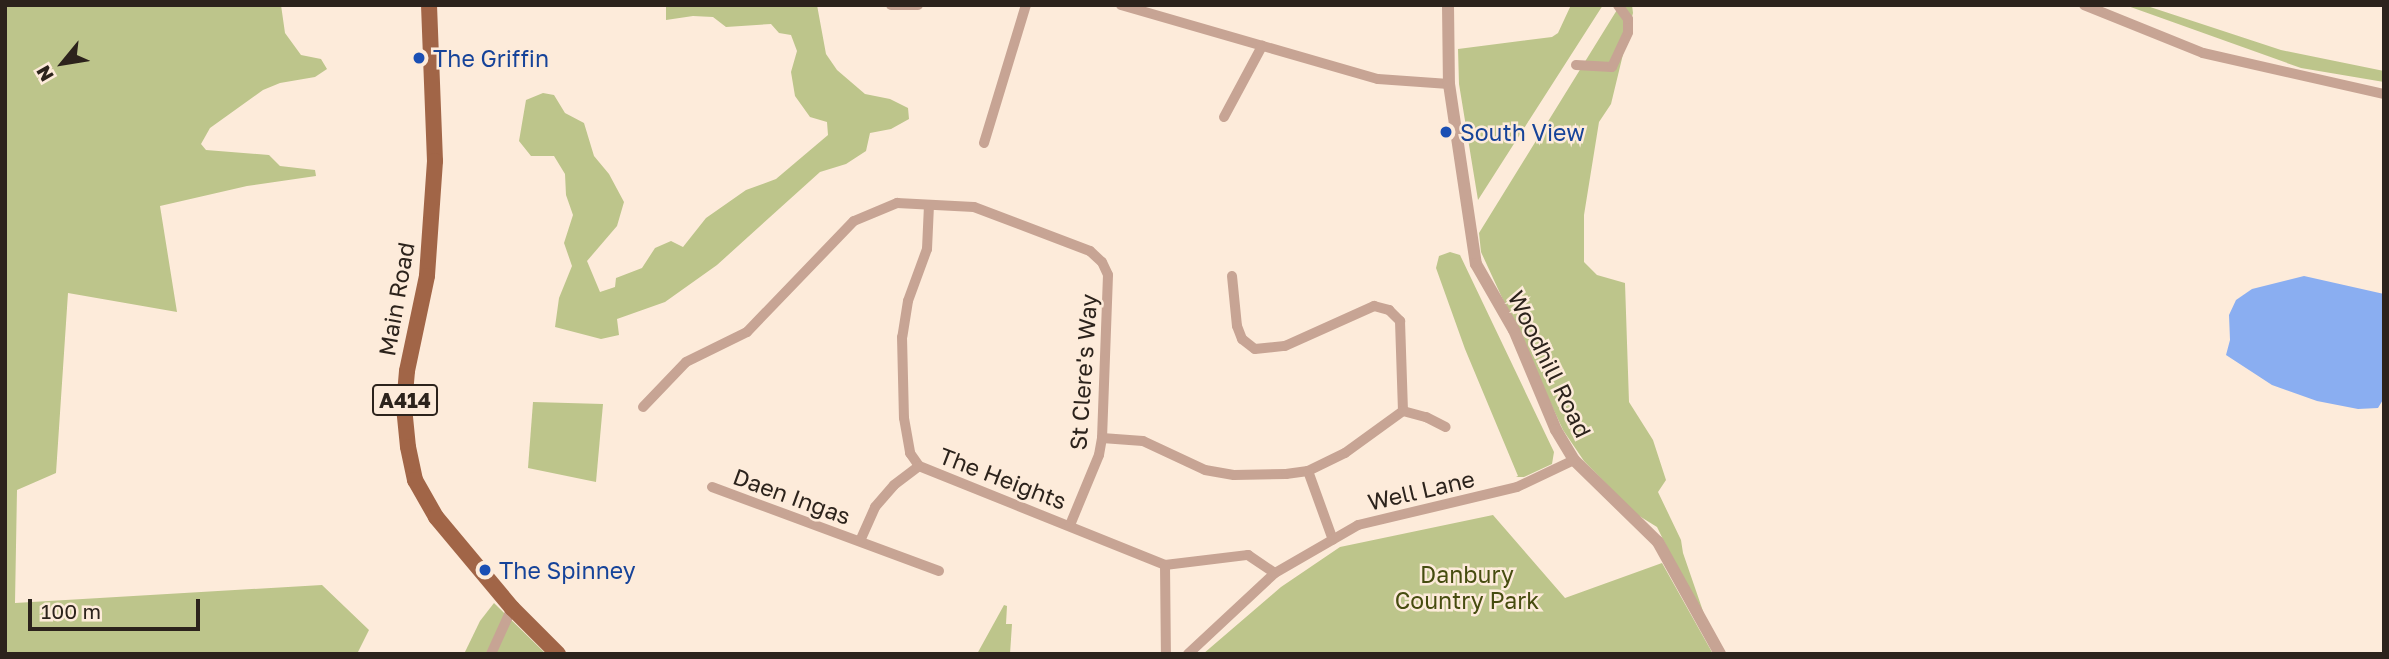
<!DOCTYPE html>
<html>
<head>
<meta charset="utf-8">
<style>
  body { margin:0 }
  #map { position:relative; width:2389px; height:659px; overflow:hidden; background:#fdebda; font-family:"Golos Text",sans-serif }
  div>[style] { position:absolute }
  .green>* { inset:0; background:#bdc58b }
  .water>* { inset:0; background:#8aaef1 }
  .minor>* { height:10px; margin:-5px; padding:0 5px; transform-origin:5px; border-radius:5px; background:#c7a494 }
  .tertiary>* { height:12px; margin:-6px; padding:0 6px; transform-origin:6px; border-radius:6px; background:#c7a494 }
  .primary>* { height:16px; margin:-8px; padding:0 8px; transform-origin:8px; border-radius:8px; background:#a16547 }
  .dots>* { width:19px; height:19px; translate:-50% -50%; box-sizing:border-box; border:4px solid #fdebda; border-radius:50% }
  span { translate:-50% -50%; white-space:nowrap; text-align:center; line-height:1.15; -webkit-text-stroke:5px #fdebda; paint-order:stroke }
  .shield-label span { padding:2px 5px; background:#fdebda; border:2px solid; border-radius:5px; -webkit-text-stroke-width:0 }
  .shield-label { font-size:21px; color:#2c231c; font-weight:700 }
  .transit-label { font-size:23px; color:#164399 }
  .left { translate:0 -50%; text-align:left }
  .street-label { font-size:23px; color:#2c231c }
  .park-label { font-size:23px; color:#464c0f }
  .frame { position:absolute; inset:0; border:7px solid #2c231c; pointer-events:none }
  .north { position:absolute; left:28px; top:28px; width:70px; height:70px; -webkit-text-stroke:5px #fdebda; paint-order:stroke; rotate:240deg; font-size:19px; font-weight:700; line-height:28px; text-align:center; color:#2c231c }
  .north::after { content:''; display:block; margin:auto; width:24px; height:32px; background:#2c231c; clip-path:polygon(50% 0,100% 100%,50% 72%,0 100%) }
  .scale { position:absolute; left:28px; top:599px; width:172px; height:32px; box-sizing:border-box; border:4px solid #2c231c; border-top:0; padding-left:9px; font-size:21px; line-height:24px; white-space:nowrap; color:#2c231c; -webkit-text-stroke:5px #fdebda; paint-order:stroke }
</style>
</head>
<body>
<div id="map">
  <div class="green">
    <i style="clip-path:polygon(5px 5px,281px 5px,285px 33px,301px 55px,321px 59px,327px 69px,315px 77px,280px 83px,263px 90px,210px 128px,201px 144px,206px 150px,269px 155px,280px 166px,315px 170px,316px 176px,247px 186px,160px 206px,177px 312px,68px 293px,56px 473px,17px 490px,15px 603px,322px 585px,369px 630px,357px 654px,5px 654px)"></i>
    <i style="clip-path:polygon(817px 5px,826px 54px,837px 70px,865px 94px,890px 99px,908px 108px,909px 119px,891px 129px,870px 133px,866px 151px,846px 164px,820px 172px,717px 265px,665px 302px,617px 319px,619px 335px,601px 339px,555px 327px,559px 298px,572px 266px,564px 243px,573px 215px,566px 195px,565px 174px,554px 156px,531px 156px,519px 141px,526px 100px,543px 93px,554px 95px,565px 113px,584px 123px,594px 156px,609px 174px,624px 202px,617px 226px,587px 261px,600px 292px,615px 287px,616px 278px,642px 268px,655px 248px,671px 241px,683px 247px,706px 218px,746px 190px,776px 179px,828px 135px,827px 122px,810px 117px,795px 96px,791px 72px,797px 51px,791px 35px,779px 33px,771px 24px,726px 27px,713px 17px,693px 16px,666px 20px,666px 6px)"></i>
    <i style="clip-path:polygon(1571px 5px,1603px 5px,1478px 200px,1459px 84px,1458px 49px,1552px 37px,1558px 33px)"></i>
    <i style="clip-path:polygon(1620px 5px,1632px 5px,1633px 13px,1611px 104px,1599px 122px,1584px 215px,1584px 262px,1597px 275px,1625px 283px,1629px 402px,1653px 440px,1666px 480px,1658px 492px,1681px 540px,1683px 553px,1714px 643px,1657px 527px,1636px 514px,1619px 497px,1584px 461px,1563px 430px,1481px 252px,1479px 233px)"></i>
    <i style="clip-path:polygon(2125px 5px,2144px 5px,2281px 50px,2384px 71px,2384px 82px,2301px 68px)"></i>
    <i style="clip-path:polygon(1450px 252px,1460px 255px,1554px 452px,1552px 464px,1524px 477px,1516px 477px,1518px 476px,1465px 349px,1436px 268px,1439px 256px)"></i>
    <i style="clip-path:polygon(533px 402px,603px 404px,596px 482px,528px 468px)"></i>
    <i style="clip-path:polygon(1493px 515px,1565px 598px,1662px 563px,1713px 654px,1203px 654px,1281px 587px,1340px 547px)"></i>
    <i style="clip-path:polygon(494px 603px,546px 654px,464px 654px,480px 621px)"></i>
    <i style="clip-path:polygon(1004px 605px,1007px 606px,1006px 624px,1012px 624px,1010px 654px,977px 654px)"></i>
  </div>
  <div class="water">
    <i style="clip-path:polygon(2304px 276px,2384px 294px,2384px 398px,2378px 408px,2358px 409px,2317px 401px,2272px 385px,2226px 355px,2230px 340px,2229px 315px,2236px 300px,2252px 289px)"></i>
  </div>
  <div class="minor">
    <i style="left:891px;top:5px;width:27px"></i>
    <i style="left:1121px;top:5px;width:267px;rotate:16.1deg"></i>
    <i style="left:1378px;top:79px;width:71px;rotate:4deg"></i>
    <i style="left:2084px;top:5px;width:128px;rotate:22deg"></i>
    <i style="left:2203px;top:53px;width:186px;rotate:12.8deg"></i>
    <i style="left:1576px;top:65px;width:36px;rotate:3deg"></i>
    <i style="left:1612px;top:67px;width:38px;rotate:-65deg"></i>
    <i style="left:1628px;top:32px;width:13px;rotate:-90deg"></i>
    <i style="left:1628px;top:19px;width:17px;rotate:-126deg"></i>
    <i style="left:1224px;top:117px;width:81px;rotate:-61.8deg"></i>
    <i style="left:984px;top:143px;width:144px;rotate:-73.1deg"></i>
    <i style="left:929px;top:205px;width:44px;rotate:92.6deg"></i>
    <i style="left:927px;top:249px;width:55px;rotate:110.1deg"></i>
    <i style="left:908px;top:301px;width:36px;rotate:99deg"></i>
    <i style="left:902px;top:337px;width:81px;rotate:88.6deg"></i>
    <i style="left:904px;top:418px;width:36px;rotate:80deg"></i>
    <i style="left:910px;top:453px;width:16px;rotate:55deg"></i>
    <i style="left:919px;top:466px;width:265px;rotate:21.9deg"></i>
    <i style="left:1165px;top:565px;width:84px;rotate:-6.9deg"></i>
    <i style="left:1248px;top:555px;width:32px;rotate:34deg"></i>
    <i style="left:1232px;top:276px;width:50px;rotate:84.3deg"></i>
    <i style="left:1237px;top:326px;width:14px;rotate:69deg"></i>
    <i style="left:1242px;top:339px;width:16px;rotate:38deg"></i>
    <i style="left:1255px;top:349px;width:30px;rotate:-6deg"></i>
    <i style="left:1285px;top:346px;width:98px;rotate:-24.2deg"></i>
    <i style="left:1374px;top:306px;width:16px;rotate:15deg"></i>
    <i style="left:1389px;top:310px;width:16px;rotate:45deg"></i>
    <i style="left:1400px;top:321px;width:90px;rotate:88.1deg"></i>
    <i style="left:643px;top:407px;width:62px;rotate:-46.3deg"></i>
    <i style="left:686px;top:362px;width:68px;rotate:-26.2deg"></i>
    <i style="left:747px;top:332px;width:154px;rotate:-46.1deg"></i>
    <i style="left:854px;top:221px;width:47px;rotate:-22.7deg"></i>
    <i style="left:897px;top:203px;width:77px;rotate:3deg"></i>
    <i style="left:974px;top:207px;width:124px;rotate:20.8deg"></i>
    <i style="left:1090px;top:251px;width:16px;rotate:43deg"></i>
    <i style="left:1102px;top:262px;width:14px;rotate:65deg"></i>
    <i style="left:1108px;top:275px;width:163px;rotate:92.1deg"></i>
    <i style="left:1102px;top:438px;width:17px;rotate:100deg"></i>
    <i style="left:1099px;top:455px;width:76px;rotate:112.5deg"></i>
    <i style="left:1102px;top:438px;width:41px;rotate:4.2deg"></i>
    <i style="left:1143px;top:441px;width:68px;rotate:25.1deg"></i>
    <i style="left:1205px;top:470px;width:29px;rotate:10deg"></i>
    <i style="left:1234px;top:475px;width:52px;rotate:-1.1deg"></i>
    <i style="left:1286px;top:474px;width:22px;rotate:-8deg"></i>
    <i style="left:1308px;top:471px;width:41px;rotate:-25.9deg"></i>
    <i style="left:1345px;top:453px;width:72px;rotate:-35.9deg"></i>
    <i style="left:1403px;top:411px;width:24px;rotate:15deg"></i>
    <i style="left:1426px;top:417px;width:22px;rotate:27deg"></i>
    <i style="left:1308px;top:471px;width:73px;rotate:70.1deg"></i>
    <i style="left:712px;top:487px;width:242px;rotate:20.3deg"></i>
    <i style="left:860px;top:541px;width:37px;rotate:-66deg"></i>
    <i style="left:875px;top:507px;width:29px;rotate:-49deg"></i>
    <i style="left:894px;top:485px;width:31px;rotate:-37deg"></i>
    <i style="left:1165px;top:565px;width:89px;rotate:89.4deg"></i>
    <i style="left:491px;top:654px;width:51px;rotate:-65.5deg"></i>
    <i style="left:1188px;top:654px;width:119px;rotate:-43deg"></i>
    <i style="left:1275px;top:573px;width:96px;rotate:-30deg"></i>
    <i style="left:1358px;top:525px;width:163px;rotate:-13.4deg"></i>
    <i style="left:1517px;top:487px;width:63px;rotate:-25.3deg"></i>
  </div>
  <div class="tertiary">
    <i style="left:1448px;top:5px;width:79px;rotate:89.3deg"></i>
    <i style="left:1449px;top:84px;width:182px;rotate:81.5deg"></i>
    <i style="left:1476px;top:264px;width:76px;rotate:60.1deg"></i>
    <i style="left:1514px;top:330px;width:108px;rotate:67.2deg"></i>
    <i style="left:1556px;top:430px;width:35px;rotate:59deg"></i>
    <i style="left:1574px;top:460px;width:117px;rotate:44.3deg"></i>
    <i style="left:1658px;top:542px;width:128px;rotate:61deg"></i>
  </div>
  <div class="primary">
    <i style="left:429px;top:5px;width:156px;rotate:87.8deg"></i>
    <i style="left:435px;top:161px;width:115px;rotate:94deg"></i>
    <i style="left:427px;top:276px;width:97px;rotate:101.9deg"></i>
    <i style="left:407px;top:371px;width:36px;rotate:95deg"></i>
    <i style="left:404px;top:407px;width:40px;rotate:84.3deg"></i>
    <i style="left:408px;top:447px;width:34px;rotate:78deg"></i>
    <i style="left:415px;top:480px;width:43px;rotate:60.4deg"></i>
    <i style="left:436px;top:517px;width:119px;rotate:50.1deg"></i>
    <i style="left:512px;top:608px;width:65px;rotate:45deg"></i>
  </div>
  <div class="dots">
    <i style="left:419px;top:58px;background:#1a4fb4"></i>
    <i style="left:1446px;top:132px;background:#1a4fb4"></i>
    <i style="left:485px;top:570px;background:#1a4fb4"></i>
  </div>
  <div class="shield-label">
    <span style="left:405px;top:400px">A414</span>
  </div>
  <div class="transit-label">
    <span class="left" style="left:433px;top:58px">The Griffin</span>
    <span class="left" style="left:1460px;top:132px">South View</span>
    <span class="left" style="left:499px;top:570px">The Spinney</span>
  </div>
  <div class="street-label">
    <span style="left:396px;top:299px;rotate:-80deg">Main Road</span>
    <span style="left:1550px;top:364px;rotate:64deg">Woodhill Road</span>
    <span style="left:1083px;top:372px;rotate:-86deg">St Clere's Way</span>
    <span style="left:1003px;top:478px;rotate:21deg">The Heights</span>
    <span style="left:1421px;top:490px;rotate:-13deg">Well Lane</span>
    <span style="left:792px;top:496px;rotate:20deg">Daen Ingas</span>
  </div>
  <div class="park-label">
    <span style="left:1467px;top:587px">Danbury<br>Country Park</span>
  </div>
  <div class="frame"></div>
  <div class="north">N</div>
  <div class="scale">100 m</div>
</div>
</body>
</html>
